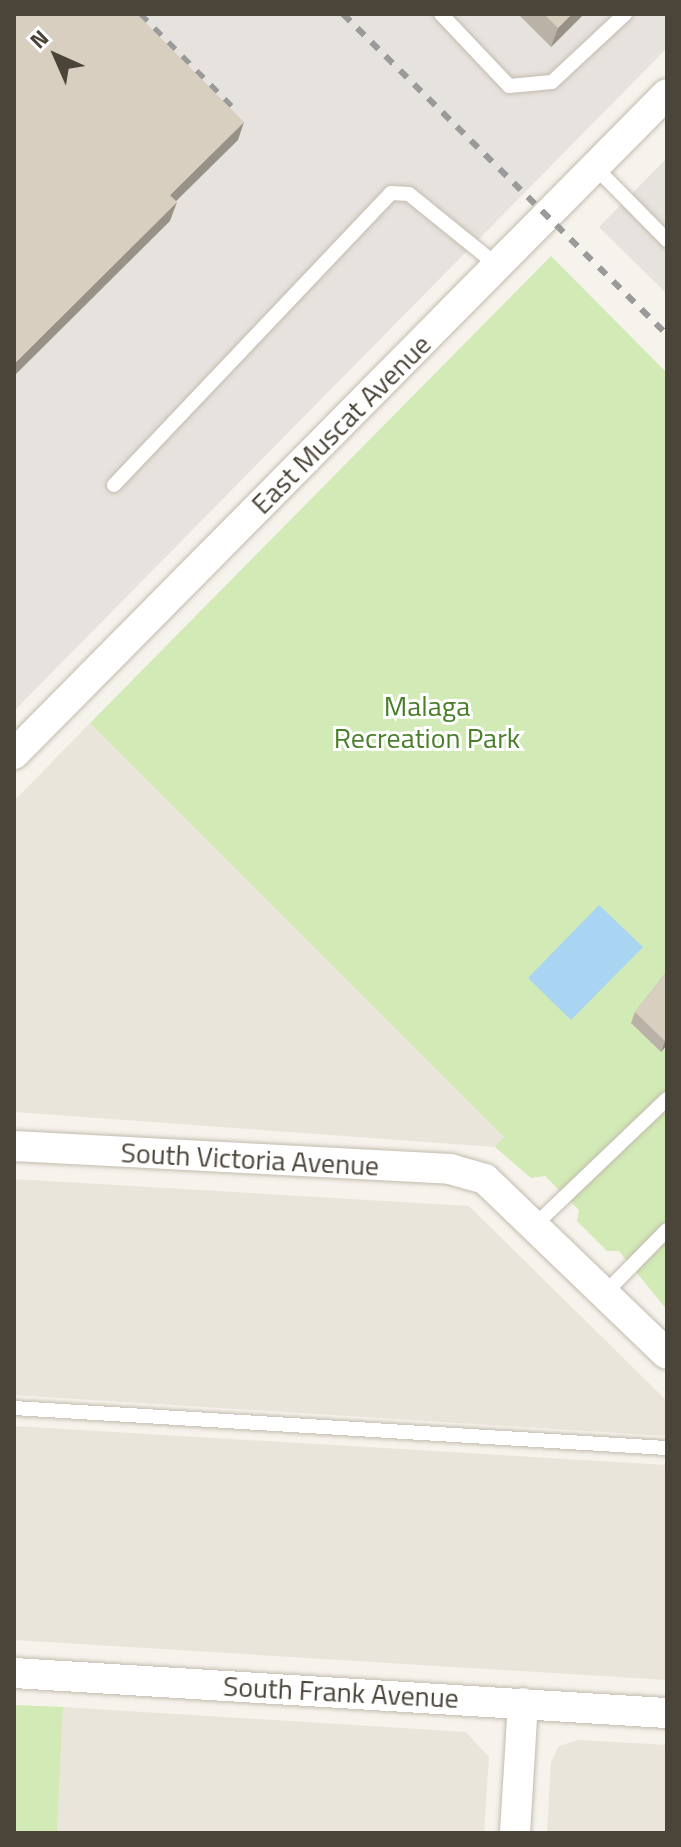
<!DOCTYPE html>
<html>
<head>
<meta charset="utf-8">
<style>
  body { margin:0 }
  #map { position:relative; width:681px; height:1847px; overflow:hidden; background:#f6f3ec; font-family:"Titillium Web",sans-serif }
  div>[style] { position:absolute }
  .residential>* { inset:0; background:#eae5da }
  .industrial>* { inset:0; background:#e6e2dd }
  .green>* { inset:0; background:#d2eab5 }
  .water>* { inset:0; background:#a9d4f2 }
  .roads { filter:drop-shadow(0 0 2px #c2bbae) drop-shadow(0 0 2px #c2bbae) }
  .lane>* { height:14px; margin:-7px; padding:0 7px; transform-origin:7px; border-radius:7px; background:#fff }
  .street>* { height:30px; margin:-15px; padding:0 15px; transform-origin:15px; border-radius:15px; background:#fff }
  .rail>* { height:6px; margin-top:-3px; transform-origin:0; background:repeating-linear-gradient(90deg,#9a9a9a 0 10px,transparent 0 20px) }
  .wall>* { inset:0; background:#bab2a6 }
  .shaded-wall>* { inset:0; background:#979187 }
  .building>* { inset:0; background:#d8cfc1 }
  span { translate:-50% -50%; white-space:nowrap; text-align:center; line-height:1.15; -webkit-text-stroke:6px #fff; paint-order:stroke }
  .street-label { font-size:28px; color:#4b4439 }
  .park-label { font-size:28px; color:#4a7f2a }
  .frame { position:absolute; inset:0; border:16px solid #4b4439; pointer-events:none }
  .north { position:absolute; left:16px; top:16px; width:80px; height:80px; -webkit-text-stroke:6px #fff; paint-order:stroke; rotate:315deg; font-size:22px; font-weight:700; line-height:32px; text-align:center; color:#4b4439 }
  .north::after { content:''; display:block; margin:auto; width:28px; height:36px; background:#4b4439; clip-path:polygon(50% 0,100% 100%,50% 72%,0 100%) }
</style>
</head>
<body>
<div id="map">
  <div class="residential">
    <i style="clip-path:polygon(90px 723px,505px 1138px,495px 1147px,14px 1112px,14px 801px)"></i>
    <i style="clip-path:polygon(14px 1179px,469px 1206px,667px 1401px,667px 1436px,14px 1395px)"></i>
    <i style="clip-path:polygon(14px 1426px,667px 1465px,667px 1680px,14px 1640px)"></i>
    <i style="clip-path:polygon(63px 1707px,466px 1732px,489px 1757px,484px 1833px,57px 1833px)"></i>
    <i style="clip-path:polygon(578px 1740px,667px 1745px,667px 1833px,547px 1833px,551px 1762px,559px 1746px)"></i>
  </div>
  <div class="industrial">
    <i style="clip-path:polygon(14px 14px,667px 14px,667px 48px,14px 711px)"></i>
    <i style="clip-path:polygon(667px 158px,667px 294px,599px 227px)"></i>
  </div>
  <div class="green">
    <i style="clip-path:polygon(551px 256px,667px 373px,667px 1310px,619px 1251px,607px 1251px,577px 1221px,579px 1210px,545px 1176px,531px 1178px,495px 1147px,504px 1137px,90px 723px)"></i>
    <i style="clip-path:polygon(14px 1705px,63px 1707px,57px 1833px,14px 1833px)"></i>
  </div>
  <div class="water">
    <i style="clip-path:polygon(599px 905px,643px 947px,571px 1020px,528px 978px)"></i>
  </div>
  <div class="roads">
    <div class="lane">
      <i style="left:441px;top:14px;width:99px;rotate:46.6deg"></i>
      <i style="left:509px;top:86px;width:43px;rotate:-5.3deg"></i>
      <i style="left:552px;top:82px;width:100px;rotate:-43deg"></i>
      <i style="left:595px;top:167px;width:103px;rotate:45.4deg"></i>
      <i style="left:114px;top:485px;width:402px;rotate:-46.5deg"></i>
      <i style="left:391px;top:193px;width:18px;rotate:3deg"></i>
      <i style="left:409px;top:194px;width:114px;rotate:39deg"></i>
      <i style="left:536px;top:1224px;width:181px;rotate:-43.7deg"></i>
      <i style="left:606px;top:1292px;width:87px;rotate:-45.5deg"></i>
      <i style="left:14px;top:1408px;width:654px;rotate:3.51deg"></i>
    </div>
    <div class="street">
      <i style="left:14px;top:754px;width:928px;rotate:-45.31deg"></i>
      <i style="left:14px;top:1146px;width:437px;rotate:3deg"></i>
      <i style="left:450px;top:1169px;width:36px;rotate:16deg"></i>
      <i style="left:485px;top:1179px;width:252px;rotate:43.9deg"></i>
      <i style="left:14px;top:1673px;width:654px;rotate:3.51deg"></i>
      <i style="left:515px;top:1833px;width:130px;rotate:-86.5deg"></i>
    </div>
  </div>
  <div class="rail">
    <i style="left:140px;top:14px;width:135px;rotate:45.3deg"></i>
    <i style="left:343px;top:14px;width:456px;rotate:44.7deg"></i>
  </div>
  <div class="wall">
    <i style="clip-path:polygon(518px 14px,584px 14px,551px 47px)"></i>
    <i style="clip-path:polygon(667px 971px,667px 1045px,661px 1052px,631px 1023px,635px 1012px)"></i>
  </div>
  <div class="shaded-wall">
    <i style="clip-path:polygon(572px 14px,584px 14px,551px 47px,558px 28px)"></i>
    <i style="clip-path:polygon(244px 122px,238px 140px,163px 214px,170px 195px)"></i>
    <i style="clip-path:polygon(177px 202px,170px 221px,14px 376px,14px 364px)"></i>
    <i style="clip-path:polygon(667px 1039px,667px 1045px,661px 1052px,665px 1041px)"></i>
  </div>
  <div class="building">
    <i style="clip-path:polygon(14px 14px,137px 14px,244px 122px,170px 195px,177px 202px,14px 364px)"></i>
    <i style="clip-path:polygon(544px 14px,572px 14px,558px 28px)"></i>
    <i style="clip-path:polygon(667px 971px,667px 1039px,665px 1041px,635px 1012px)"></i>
  </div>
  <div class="street-label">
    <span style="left:341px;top:424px;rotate:-45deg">East Muscat Avenue</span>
    <span style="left:250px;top:1159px;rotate:3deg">South Victoria Avenue</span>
    <span style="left:341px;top:1692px;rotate:3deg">South Frank Avenue</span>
  </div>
  <div class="park-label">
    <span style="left:427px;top:722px">Malaga<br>Recreation Park</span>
  </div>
  <div class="frame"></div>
  <div class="north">N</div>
</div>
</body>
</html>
